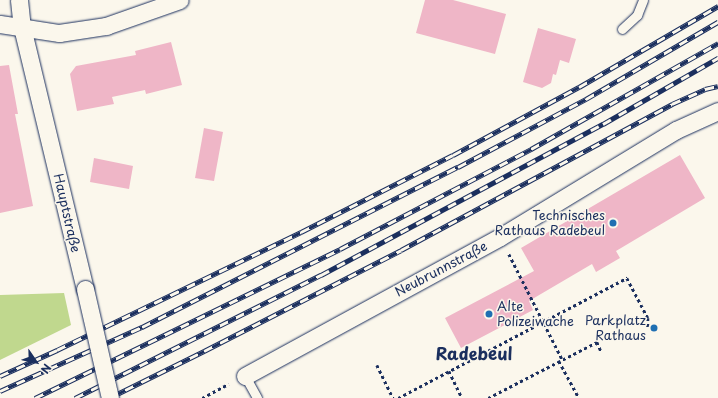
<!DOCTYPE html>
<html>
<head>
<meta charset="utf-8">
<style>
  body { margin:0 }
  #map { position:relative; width:718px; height:398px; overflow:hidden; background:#fbf7ec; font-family:"Playpen Sans",sans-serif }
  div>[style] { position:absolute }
  .green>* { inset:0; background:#c0d88e }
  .building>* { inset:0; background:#efb6c7 }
  .path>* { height:2.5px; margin-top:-1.25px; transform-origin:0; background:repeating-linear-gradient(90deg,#1b2f5e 0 3px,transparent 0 6px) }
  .roads { filter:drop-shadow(0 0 1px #1b2f5e) drop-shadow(0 0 1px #1b2f5e) }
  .service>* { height:9px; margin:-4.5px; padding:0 4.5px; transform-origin:4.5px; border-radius:4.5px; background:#fbf7ec }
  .minor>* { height:17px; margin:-8.5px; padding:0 8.5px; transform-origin:8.5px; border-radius:8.5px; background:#fbf7ec }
  .rail>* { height:4.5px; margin-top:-2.25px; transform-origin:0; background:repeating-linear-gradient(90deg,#fbf7ec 0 9px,#1b2f5e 0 18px); box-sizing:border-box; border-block:1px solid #1b2f5e }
  .bridges { filter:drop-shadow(0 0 1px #1b2f5e) drop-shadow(0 0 1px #1b2f5e) }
  .minor-bridge>* { height:17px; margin:-8.5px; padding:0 8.5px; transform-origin:8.5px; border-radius:8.5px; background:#fbf7ec }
  .dots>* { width:11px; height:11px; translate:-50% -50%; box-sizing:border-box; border:2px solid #fbf7ec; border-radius:50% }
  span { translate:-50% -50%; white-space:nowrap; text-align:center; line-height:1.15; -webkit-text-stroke:3px #fbf7ec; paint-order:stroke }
  .street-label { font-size:13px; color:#1b2f5e }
  .poi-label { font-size:13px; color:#1b2f5e }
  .right { translate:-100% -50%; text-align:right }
  .left { translate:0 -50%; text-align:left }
  .district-label { font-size:17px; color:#1b2f5e; font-weight:700 }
  .north { position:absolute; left:16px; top:342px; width:40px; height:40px; -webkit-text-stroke:3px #fbf7ec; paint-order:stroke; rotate:124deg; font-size:11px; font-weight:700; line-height:16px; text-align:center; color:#1b2f5e }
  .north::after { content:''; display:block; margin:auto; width:14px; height:18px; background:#1b2f5e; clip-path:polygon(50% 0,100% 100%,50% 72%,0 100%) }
</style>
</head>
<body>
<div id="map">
  <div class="green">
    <i style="clip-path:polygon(64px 293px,71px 325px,0 360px,0 295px)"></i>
  </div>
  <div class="building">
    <i style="clip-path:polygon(425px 0,453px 0,506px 14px,495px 54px,416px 33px)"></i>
    <i style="clip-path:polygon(538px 28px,576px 39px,569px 63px,560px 60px,556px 75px,553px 74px,551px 83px,542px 88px,523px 82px)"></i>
    <i style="clip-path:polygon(171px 42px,182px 85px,146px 94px,145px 90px,112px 97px,114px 104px,77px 111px,70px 74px,76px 66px,136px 55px,135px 51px)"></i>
    <i style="clip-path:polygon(9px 65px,18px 114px,15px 114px,33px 206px,0 213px,0 66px)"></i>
    <i style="clip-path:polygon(204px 128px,223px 132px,214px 181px,195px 178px)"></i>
    <i style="clip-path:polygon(680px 155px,705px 198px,616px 251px,620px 258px,596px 272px,592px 264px,529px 301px,533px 310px,461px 348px,445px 318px,534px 271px,521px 248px)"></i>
    <i style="clip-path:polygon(94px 158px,133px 166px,129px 189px,90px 182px)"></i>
  </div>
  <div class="path">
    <i style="left:509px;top:254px;width:118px;rotate:63.2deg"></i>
    <i style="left:559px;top:361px;width:42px;rotate:61.6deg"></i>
    <i style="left:377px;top:365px;width:37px;rotate:64deg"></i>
    <i style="left:449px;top:371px;width:30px;rotate:64deg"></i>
    <i style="left:202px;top:398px;width:30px;rotate:-28deg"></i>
    <i style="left:398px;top:398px;width:259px;rotate:-27.7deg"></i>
    <i style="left:627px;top:278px;width:45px;rotate:62.3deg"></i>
    <i style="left:648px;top:318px;width:9px;rotate:90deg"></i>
    <i style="left:488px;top:398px;width:123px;rotate:-27.2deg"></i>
    <i style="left:597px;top:342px;width:10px;rotate:66deg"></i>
  </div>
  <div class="roads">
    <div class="service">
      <i style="left:622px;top:29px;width:21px;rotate:-43deg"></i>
      <i style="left:637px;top:15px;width:16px;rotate:-68deg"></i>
      <i style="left:245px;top:376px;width:25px;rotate:61deg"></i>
    </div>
    <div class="minor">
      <i style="left:19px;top:0;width:27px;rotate:84deg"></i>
      <i style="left:22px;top:27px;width:269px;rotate:76.5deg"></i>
      <i style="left:0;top:24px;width:60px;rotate:8.7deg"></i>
      <i style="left:59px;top:33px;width:48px;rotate:-8.5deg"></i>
      <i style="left:106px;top:26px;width:78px;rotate:-19.4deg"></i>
      <i style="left:245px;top:376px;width:290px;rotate:-28.6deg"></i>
      <i style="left:500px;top:237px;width:206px;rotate:-31.3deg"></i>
      <i style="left:676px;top:130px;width:46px;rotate:-24.3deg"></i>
    </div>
  </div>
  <div class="rail">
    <i style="left:0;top:376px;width:63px;rotate:-24.5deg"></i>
    <i style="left:57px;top:350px;width:271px;rotate:-25.8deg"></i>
    <i style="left:301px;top:232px;width:170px;rotate:-26.9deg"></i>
    <i style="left:453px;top:155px;width:143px;rotate:-28.4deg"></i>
    <i style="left:579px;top:87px;width:161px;rotate:-30.2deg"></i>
    <i style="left:0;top:391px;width:156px;rotate:-24.3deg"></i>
    <i style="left:142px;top:327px;width:354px;rotate:-26.9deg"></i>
    <i style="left:458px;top:167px;width:145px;rotate:-28deg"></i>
    <i style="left:586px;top:99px;width:153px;rotate:-30.3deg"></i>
    <i style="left:35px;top:398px;width:339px;rotate:-26deg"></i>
    <i style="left:340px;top:249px;width:216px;rotate:-27.6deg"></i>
    <i style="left:531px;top:149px;width:215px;rotate:-29.5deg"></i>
    <i style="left:75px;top:398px;width:275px;rotate:-26.6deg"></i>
    <i style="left:321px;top:275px;width:320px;rotate:-28.2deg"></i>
    <i style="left:603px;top:124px;width:133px;rotate:-29.9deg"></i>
    <i style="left:109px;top:398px;width:106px;rotate:-26.3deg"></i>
    <i style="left:204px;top:351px;width:221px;rotate:-27.1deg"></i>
    <i style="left:401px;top:250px;width:308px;rotate:-28.3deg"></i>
    <i style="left:672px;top:104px;width:36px;rotate:-24deg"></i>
    <i style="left:705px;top:89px;width:13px;rotate:-13deg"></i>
  </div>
  <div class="bridges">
    <div class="minor-bridge">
      <i style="left:85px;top:289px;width:112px;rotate:77.1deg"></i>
    </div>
  </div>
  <div class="dots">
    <i style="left:613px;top:223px;background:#1f6fb2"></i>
    <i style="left:489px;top:314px;background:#1f6fb2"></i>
    <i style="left:654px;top:328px;background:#1f6fb2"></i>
  </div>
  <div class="street-label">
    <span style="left:67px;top:213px;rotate:77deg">Hauptstraße</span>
    <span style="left:441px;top:269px;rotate:-28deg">Neubrunnstraße</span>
  </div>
  <div class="poi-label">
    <span class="right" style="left:605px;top:223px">Technisches<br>Rathaus Radebeul</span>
    <span class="left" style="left:497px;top:314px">Alte<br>Polizeiwache</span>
    <span class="right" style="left:646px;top:328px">Parkplatz<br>Rathaus</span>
  </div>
  <div class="district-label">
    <span style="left:474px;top:354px">Radebeul</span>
  </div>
  <div class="north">N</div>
</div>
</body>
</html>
